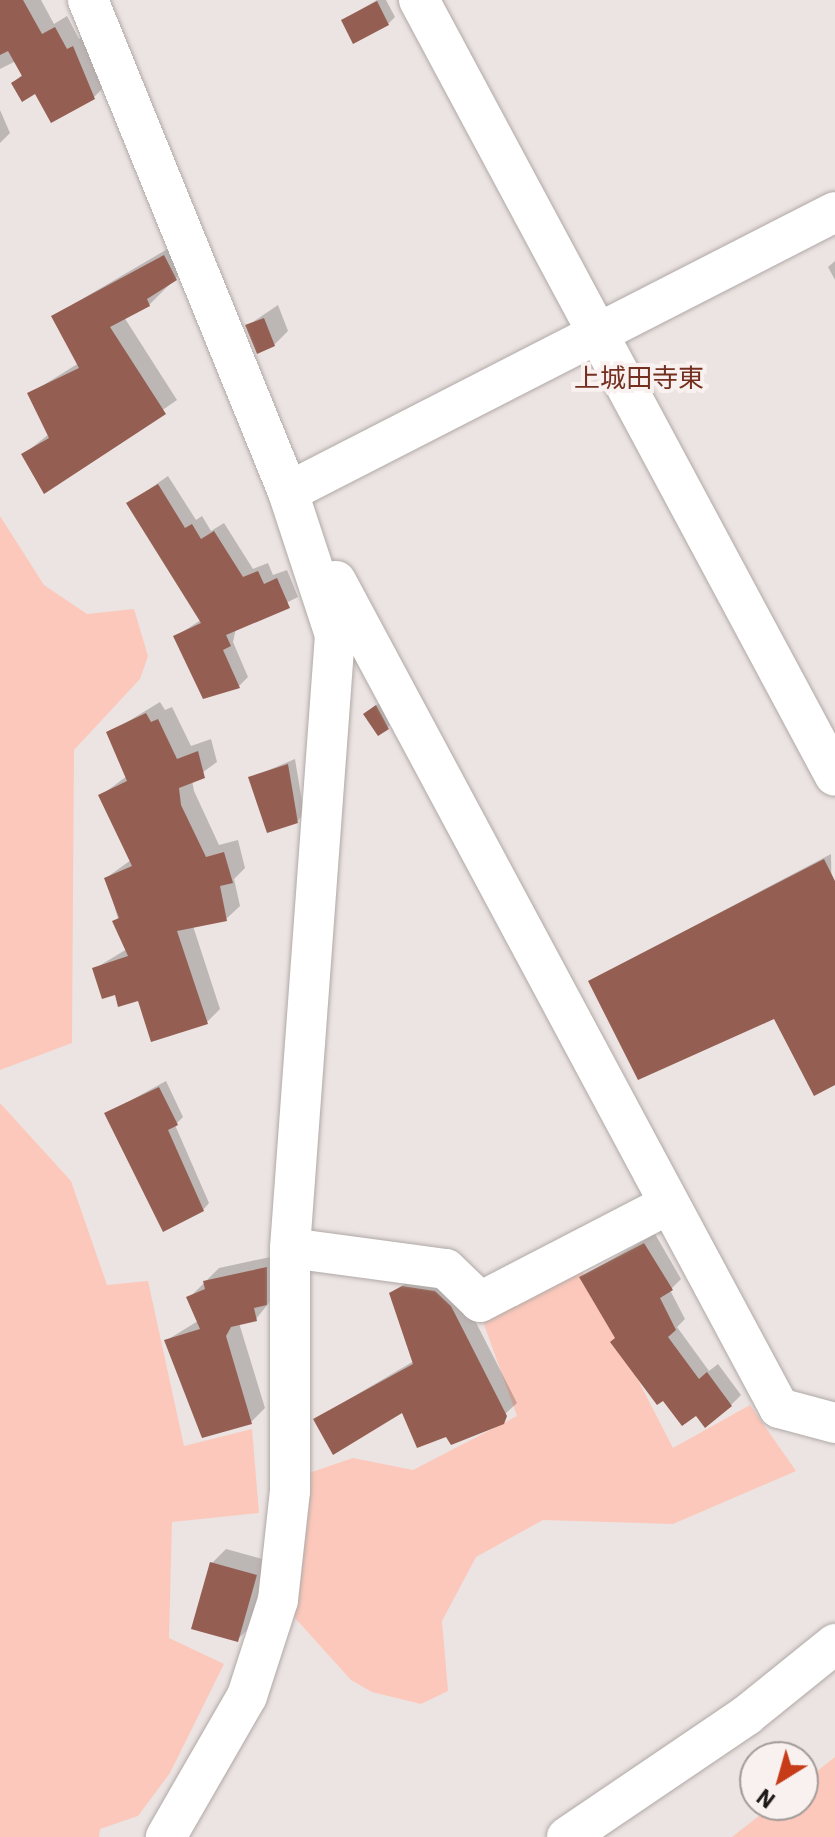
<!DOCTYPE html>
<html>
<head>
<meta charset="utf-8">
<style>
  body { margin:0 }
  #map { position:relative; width:835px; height:1837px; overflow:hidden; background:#ece4e2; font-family:"IBM Plex Sans","Noto Sans JP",sans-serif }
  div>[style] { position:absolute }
  .green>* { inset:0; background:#fcc8bb }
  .shadow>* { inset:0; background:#0003 }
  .building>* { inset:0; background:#945f52 }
  .roads { filter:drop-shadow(0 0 2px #b0a9a7) drop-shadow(0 0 2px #b0a9a7) }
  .minor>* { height:40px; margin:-20px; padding:0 20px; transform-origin:20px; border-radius:20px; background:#fff }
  span { translate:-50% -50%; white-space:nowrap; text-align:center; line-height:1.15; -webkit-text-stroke:8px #f9f1ef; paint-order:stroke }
  .quarter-label { font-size:26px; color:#732f1f }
  .north { position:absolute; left:739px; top:1741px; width:80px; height:80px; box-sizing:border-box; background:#f9f1ef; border:2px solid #a19b99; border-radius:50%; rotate:217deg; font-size:22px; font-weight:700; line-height:32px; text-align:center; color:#1d1a19 }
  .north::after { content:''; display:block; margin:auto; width:28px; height:36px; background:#c63c19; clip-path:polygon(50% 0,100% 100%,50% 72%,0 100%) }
</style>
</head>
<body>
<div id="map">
  <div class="green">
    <i style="clip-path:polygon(0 516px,44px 585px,87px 614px,134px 609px,148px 656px,140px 679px,74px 750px,72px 1043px,0 1070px)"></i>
    <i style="clip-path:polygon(0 1103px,71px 1181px,107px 1285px,148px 1281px,184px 1446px,252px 1429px,259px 1513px,172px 1522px,169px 1638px,224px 1664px,170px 1773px,138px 1816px,100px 1829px,99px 1837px,0 1837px)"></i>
    <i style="clip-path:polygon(580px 1267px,673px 1448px,750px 1405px,796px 1471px,673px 1524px,543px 1520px,476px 1557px,442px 1621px,448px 1691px,421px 1704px,372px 1692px,351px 1680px,295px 1618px,288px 1583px,309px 1473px,353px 1458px,413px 1470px,517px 1416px,482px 1319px)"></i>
    <i style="clip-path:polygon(835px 1757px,835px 1837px,732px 1837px,773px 1805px,803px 1805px,803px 1782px)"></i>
  </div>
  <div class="shadow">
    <i style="clip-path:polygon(0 0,41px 0,54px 24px,67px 16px,79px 39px,85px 36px,106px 85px,94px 97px,13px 83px,23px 74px,16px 61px,0 69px)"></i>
    <i style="clip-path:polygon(377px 0,386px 0,395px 17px,388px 24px,343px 20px)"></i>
    <i style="clip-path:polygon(0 110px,10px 133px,0 143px)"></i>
    <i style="clip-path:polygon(176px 244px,188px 266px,149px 305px,124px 317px,177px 400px,45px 491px,24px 454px,49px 434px,29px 394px,79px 363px,53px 316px)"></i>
    <i style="clip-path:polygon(835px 261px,835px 280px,828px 267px)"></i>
    <i style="clip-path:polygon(278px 305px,288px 331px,274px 345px,247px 326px)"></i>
    <i style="clip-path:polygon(168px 476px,196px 520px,202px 516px,211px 531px,224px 523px,253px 569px,268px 563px,273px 575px,287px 570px,298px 597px,236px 628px,233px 642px,248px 677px,239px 686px,176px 636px,201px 620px,128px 504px)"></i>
    <i style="clip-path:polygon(384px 700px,394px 721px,388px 727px,372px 708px)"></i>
    <i style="clip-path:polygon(160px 702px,165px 710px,172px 707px,191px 746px,211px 739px,217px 762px,192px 780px,194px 791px,219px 845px,238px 840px,245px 868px,234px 879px,240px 906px,226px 919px,193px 926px,220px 1009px,207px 1022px,116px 993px,94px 969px,127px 949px,106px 878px,131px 860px,100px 796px,127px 776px,109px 733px)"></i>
    <i style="clip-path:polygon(295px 759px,304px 814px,297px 821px,250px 778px)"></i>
    <i style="clip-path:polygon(831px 854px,835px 1083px,775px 1017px,590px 981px)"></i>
    <i style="clip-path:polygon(166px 1081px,183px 1117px,175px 1125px,209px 1203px,203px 1210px,106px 1114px)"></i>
    <i style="clip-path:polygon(655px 1234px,681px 1279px,670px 1290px,685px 1319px,677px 1327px,709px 1371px,718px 1364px,741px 1395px,731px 1405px,617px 1338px,581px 1277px)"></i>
    <i style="clip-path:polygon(280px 1255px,280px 1289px,256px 1319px,239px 1323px,265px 1408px,251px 1422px,167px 1340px,198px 1321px,189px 1298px,219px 1268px)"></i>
    <i style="clip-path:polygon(415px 1276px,462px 1295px,517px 1403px,505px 1414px,447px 1434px,403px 1410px,315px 1419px,414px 1361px,391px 1294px)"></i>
    <i style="clip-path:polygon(226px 1549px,270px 1561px,251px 1626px,237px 1640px,212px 1563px)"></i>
  </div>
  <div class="building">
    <i style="clip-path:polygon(0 0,23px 0,42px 34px,55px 27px,67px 49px,73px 46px,95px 99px,51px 123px,35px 94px,22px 102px,11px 83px,22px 76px,8px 51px,0 55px)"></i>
    <i style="clip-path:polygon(377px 1px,389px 25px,353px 44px,341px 20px)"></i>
    <i style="clip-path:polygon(164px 255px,177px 280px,147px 299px,150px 306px,110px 327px,166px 414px,44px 494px,21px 454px,49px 438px,27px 393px,79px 368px,51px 316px)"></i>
    <i style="clip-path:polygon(264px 318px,275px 346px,257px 354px,245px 325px)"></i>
    <i style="clip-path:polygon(158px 484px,185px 528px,192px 524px,201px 539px,214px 531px,243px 577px,258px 571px,264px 584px,277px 578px,290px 608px,226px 635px,231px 646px,223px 650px,240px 688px,203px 699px,173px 636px,201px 623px,126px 503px)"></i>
    <i style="clip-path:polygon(376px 705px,389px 729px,378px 736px,363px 714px)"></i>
    <i style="clip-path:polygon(146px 713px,151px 722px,158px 719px,177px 759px,198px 751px,205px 778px,179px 788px,181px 805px,206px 857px,224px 852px,233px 883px,220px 886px,227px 921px,177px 931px,208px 1024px,151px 1042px,138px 1001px,118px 1007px,115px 995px,102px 999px,92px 968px,128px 956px,112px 921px,119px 918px,104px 878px,132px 866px,98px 795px,127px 781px,106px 732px)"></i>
    <i style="clip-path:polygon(288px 764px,298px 823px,267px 833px,248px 777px)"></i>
    <i style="clip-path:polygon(824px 859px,835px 881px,835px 1085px,814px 1096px,774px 1019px,638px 1080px,588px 981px)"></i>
    <i style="clip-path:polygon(159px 1087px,178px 1125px,168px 1130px,204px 1211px,163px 1232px,104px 1113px)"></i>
    <i style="clip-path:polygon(644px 1243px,673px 1290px,660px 1298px,676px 1330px,668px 1337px,699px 1379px,707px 1372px,732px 1406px,705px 1428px,696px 1416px,682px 1426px,663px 1401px,657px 1405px,610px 1342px,615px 1338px,579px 1277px)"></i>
    <i style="clip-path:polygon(267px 1267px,267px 1305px,254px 1308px,257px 1321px,231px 1327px,226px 1336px,252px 1424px,202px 1438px,164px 1340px,200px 1329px,186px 1297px,205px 1289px,203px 1281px)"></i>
    <i style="clip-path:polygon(402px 1286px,435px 1291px,451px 1306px,507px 1416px,504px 1424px,451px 1445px,446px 1437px,417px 1448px,402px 1413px,333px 1455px,313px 1419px,413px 1364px,389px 1293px)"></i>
    <i style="clip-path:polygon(210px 1562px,257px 1575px,238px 1642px,191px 1629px)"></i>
  </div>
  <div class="roads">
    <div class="minor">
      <i style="left:88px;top:0;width:531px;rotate:67.88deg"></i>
      <i style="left:288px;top:492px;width:151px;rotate:71.8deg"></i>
      <i style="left:335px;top:635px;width:615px;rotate:94.2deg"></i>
      <i style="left:290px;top:1248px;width:243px;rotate:90deg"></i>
      <i style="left:290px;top:1491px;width:110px;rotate:96.3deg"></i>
      <i style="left:278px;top:1600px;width:101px;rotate:107.9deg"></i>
      <i style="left:247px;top:1696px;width:163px;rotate:119.9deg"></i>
      <i style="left:419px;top:0;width:880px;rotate:61.81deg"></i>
      <i style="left:288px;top:492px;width:614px;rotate:-27.11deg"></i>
      <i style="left:336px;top:581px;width:938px;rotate:61.82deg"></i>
      <i style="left:779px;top:1408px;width:58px;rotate:15deg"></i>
      <i style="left:290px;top:1248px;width:157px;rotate:7.7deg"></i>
      <i style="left:446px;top:1269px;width:47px;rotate:44.1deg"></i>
      <i style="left:480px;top:1302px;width:213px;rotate:-27.4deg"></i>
      <i style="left:567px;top:1837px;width:217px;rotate:-34.1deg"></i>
      <i style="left:747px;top:1715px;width:113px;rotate:-38.9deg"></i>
    </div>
  </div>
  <div class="quarter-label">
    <span style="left:639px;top:378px">上城田寺東</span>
  </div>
  <div class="north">N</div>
</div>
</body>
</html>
